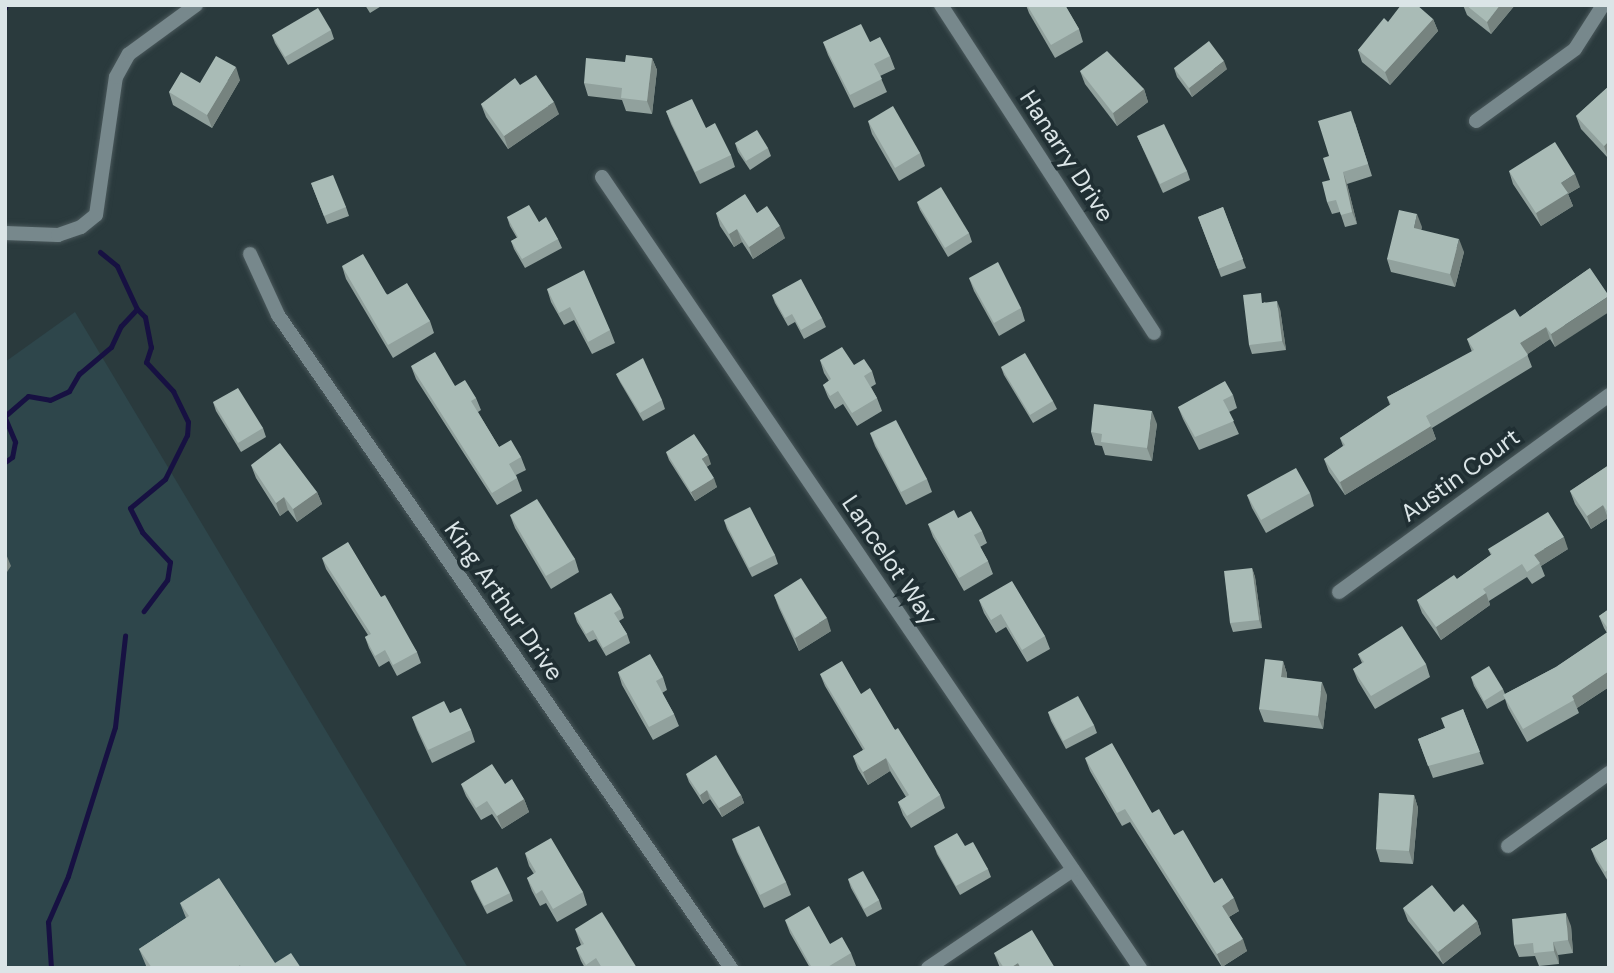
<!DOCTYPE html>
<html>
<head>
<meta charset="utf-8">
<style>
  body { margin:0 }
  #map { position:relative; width:1614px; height:973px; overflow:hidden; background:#2a3a3d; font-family:"DM Sans",sans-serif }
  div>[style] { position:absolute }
  .built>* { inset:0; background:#2e464b }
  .stream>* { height:5px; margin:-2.5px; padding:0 2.5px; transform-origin:2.5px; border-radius:2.5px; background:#171142 }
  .roads { filter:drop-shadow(0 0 2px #4a585b) drop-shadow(0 0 2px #4a585b) }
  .street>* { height:14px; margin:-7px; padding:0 7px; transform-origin:7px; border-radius:7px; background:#77888c }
  .wall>* { inset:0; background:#91a19d }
  .shaded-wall>* { inset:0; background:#76837f }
  .building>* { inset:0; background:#a9bbb6 }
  span { translate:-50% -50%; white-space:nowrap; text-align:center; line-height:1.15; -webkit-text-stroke:7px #202f33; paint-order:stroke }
  .street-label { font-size:24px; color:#dbe5e7 }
  .frame { position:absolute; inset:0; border:7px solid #dbe5e7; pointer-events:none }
</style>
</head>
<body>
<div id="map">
  <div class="built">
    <i style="clip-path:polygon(75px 312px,468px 968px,5px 968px,5px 362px)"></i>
  </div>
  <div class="stream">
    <i style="left:5px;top:8px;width:3px;rotate:-72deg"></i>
    <i style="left:100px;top:252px;width:22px;rotate:39deg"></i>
    <i style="left:117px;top:266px;width:47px;rotate:65.1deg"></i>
    <i style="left:137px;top:309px;width:11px;rotate:45deg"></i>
    <i style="left:145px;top:317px;width:31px;rotate:79deg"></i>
    <i style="left:151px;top:347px;width:16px;rotate:108deg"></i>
    <i style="left:146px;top:362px;width:40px;rotate:47deg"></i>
    <i style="left:173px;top:391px;width:34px;rotate:64deg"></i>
    <i style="left:188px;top:422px;width:13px;rotate:94deg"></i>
    <i style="left:187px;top:435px;width:49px;rotate:116.6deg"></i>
    <i style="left:165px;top:479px;width:45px;rotate:140.4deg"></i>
    <i style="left:130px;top:508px;width:27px;rotate:63deg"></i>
    <i style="left:142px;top:532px;width:41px;rotate:47deg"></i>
    <i style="left:170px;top:562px;width:18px;rotate:99deg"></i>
    <i style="left:167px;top:580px;width:39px;rotate:127deg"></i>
    <i style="left:5px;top:416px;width:30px;rotate:-41deg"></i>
    <i style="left:28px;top:396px;width:22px;rotate:10deg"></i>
    <i style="left:50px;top:400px;width:21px;rotate:-25deg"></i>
    <i style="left:69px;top:391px;width:20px;rotate:-60deg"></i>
    <i style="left:79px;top:374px;width:42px;rotate:-40.2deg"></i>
    <i style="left:111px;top:347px;width:23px;rotate:-65deg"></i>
    <i style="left:121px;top:326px;width:23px;rotate:-47deg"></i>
    <i style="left:5px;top:418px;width:26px;rotate:67deg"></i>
    <i style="left:15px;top:442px;width:15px;rotate:101deg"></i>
    <i style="left:12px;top:457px;width:9px;rotate:144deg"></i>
    <i style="left:51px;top:968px;width:46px;rotate:-93.7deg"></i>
    <i style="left:48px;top:922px;width:50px;rotate:-66.5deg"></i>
    <i style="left:68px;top:876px;width:156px;rotate:-72.5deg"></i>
    <i style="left:115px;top:727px;width:92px;rotate:-83.7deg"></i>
  </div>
  <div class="roads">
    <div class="street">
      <i style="left:941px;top:5px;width:391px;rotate:57deg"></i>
      <i style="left:1476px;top:121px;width:122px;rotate:-36deg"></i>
      <i style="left:1575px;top:49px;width:52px;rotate:-57.5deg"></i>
      <i style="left:602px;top:177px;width:957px;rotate:55.78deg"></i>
      <i style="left:5px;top:233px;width:53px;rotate:2.2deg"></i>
      <i style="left:58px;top:235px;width:24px;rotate:-19deg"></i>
      <i style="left:81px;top:227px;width:19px;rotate:-39deg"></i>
      <i style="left:96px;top:215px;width:139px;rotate:-81.8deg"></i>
      <i style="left:116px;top:77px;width:26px;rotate:-61deg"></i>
      <i style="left:129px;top:54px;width:83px;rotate:-36.2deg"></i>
      <i style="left:250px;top:254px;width:67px;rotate:65.3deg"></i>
      <i style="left:278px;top:315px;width:795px;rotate:55.25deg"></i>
      <i style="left:1339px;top:592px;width:334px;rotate:-36.1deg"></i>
      <i style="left:1508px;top:846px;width:125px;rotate:-35.9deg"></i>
      <i style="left:928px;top:968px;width:175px;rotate:-34.1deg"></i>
    </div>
  </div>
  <div class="wall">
    <i style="clip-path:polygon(365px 5px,383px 5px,370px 13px)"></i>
    <i style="clip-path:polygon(1026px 5px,1065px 5px,1079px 29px,1083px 42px,1055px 58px,1029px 13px)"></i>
    <i style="clip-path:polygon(1463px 5px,1515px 5px,1491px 34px,1467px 15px)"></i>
    <i style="clip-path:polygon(1433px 19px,1438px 31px,1390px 85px,1362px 62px,1358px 50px,1388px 22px)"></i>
    <i style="clip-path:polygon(331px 30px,334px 39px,288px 65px,275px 43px,272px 35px)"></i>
    <i style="clip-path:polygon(823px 42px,890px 56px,895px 69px,880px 76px,887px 92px,854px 108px,828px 55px)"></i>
    <i style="clip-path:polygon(652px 58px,657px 70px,652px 114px,626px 111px,622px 100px,588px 96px,584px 83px,625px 62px)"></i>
    <i style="clip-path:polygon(1174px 68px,1227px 69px,1192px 97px,1177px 77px)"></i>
    <i style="clip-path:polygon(1080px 71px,1144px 89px,1148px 102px,1117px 126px,1085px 84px)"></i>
    <i style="clip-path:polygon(240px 80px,212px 128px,173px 105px,169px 92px,200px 83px)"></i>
    <i style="clip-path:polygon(520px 85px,559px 114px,508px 149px,486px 117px,481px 104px)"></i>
    <i style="clip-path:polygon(1609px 86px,1608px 158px,1581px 129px,1576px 116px)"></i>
    <i style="clip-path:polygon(666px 111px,706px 128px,731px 155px,735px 167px,700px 184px,671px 124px)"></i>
    <i style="clip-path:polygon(868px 121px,920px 153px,925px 166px,899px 181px,872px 134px)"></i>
    <i style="clip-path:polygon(1355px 123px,1372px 176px,1347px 184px,1357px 224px,1345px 227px,1340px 212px,1332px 214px,1327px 202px,1330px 180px,1329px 156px)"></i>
    <i style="clip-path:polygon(1137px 136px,1187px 171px,1190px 180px,1163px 193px)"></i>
    <i style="clip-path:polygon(735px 143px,768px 148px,771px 156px,750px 170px,738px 152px)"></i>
    <i style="clip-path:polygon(1509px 171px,1580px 187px,1568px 194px,1573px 206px,1541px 226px,1513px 184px)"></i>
    <i style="clip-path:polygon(311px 183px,346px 207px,349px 216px,327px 224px)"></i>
    <i style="clip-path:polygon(917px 202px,969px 233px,972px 242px,948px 257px,920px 210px)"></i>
    <i style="clip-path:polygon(1223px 207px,1246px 268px,1221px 277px,1198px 217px)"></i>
    <i style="clip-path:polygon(716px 213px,757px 213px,785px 238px,753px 259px,742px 242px,734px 247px,720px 226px)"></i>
    <i style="clip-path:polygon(507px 217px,539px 222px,558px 239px,562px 248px,525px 268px,514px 249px,511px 241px,517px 238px,510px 226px)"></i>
    <i style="clip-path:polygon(1422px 227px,1421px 230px,1464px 252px,1455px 287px,1391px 272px,1387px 259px)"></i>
    <i style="clip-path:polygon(342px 266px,430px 321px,434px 333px,393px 358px,346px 279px)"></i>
    <i style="clip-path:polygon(1590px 268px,1555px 347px,1550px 339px,1527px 354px,1532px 367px,1432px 428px,1436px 439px,1345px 495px,1329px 472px,1324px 459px,1343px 446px,1340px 438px,1390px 405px,1387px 397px,1472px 352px,1467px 339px,1520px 317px)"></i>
    <i style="clip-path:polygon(969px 278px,1021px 308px,1025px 321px,999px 336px,974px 291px)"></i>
    <i style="clip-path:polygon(547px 289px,610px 330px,615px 343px,592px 354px,574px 320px,564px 325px,551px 302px)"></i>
    <i style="clip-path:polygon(772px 295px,822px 318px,826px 327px,804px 339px,795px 322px,788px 326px,775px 303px)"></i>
    <i style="clip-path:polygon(1264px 302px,1280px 309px,1286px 350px,1252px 354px,1249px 345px)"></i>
    <i style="clip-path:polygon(820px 360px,854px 365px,872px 371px,876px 384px,871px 387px,877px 398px,882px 411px,857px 426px,843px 404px,835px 409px,828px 397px,823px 385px,829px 381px,824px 373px)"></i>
    <i style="clip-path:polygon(411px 366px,455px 386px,476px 398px,481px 410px,478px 412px,499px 447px,521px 457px,526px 470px,516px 475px,522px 491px,497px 505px,416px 379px)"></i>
    <i style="clip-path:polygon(1001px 367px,1053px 401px,1057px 409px,1033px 423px,1004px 375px)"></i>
    <i style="clip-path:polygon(616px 374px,662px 400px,665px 409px,643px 421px,620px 382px)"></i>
    <i style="clip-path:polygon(1233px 395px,1237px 408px,1229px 412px,1239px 434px,1199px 450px,1183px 419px,1178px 407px)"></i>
    <i style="clip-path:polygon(213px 402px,263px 428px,266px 437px,241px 452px,216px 411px)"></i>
    <i style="clip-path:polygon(1157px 424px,1152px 461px,1105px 455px,1102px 446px,1095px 445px,1091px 432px)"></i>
    <i style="clip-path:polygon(870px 433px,927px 479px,932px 492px,906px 505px,875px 446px)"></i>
    <i style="clip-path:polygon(666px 452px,711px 464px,706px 467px,717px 487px,695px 501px,669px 460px)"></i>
    <i style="clip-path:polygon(251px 465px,317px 492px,322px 504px,297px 522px,288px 510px,280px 516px,256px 478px)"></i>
    <i style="clip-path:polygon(1609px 465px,1609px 519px,1608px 518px,1591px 529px,1575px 504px,1570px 491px)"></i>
    <i style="clip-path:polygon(1310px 493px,1314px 506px,1266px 533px,1252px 508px,1247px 495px)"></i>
    <i style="clip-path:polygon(510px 515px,575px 559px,579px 572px,551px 589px,515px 528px)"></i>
    <i style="clip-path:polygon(958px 518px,982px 531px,987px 543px,980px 547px,988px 561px,993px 574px,964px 591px,933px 537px,928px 524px)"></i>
    <i style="clip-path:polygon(724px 520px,775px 555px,778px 564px,752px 577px,727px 529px)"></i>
    <i style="clip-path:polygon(1488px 549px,1568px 549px,1541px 566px,1545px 576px,1532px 584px,1527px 577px,1489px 601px,1490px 605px,1441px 640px,1422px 613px,1417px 600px,1457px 579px,1491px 555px)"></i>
    <i style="clip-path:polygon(322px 558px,381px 597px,417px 652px,421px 663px,397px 676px,389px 661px,379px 667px,369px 648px,365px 637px,368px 635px,326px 569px)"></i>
    <i style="clip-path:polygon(1252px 568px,1255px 577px,1262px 628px,1233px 632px,1230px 623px)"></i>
    <i style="clip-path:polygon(774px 595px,831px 631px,799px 651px,779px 608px)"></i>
    <i style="clip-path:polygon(979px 600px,1045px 636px,1050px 649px,1027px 662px,1006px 627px,996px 633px,984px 613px)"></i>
    <i style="clip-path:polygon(621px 609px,624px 618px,619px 621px,627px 634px,630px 643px,606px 656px,596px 639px,589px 642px,577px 622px,574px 613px)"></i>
    <i style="clip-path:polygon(1609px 609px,1609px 687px,1577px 708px,1579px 713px,1527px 742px,1508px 708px,1505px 699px,1487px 709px,1474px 686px,1471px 677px,1503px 689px,1505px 694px,1556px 667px,1607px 633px,1604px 628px,1599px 616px)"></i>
    <i style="clip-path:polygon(1358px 654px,1426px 664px,1430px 677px,1375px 709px,1358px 681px,1353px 669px,1362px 663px)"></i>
    <i style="clip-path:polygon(1283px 661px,1287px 674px,1287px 678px,1327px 695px,1323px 729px,1264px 722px,1259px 709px)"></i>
    <i style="clip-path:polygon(618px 672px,663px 677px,667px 690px,662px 693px,674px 714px,679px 726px,653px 740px,622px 685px)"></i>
    <i style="clip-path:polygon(820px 674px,861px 694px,895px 730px,940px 795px,945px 808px,911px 828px,903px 815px,898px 802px,906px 797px,890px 771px,868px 785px,858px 769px,853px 756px,863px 750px,825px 686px)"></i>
    <i style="clip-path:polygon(1463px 709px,1484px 764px,1433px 778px,1418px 739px,1445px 728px)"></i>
    <i style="clip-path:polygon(1048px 712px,1094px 725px,1097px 733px,1066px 749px,1051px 721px)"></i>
    <i style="clip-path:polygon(450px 713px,471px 730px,475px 742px,432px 763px,417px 730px,412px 717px)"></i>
    <i style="clip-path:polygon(1085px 758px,1152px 813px,1174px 835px,1214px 883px,1239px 911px,1229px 917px,1247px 951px,1222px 967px,1130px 822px,1122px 826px,1090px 771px)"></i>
    <i style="clip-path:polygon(686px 774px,741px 795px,744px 803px,722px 817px,710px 799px,703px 804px,689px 782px)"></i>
    <i style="clip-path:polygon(461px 784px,524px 799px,529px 812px,502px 829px,492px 814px,481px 820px,466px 796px)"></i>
    <i style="clip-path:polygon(1414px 795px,1418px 808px,1413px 864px,1380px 862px,1376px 849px)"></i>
    <i style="clip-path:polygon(1609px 838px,1609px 883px,1596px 861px,1591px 849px)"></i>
    <i style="clip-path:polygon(732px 839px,786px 882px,791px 895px,764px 908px,737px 852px)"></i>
    <i style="clip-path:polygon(934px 846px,965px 846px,988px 869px,991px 877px,960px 895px,937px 854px)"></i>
    <i style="clip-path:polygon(525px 853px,583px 892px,587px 905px,557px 922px,546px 903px,540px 906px,532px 891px,527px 878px,534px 874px,529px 866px)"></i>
    <i style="clip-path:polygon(848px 879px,879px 900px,882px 909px,867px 917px,851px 888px)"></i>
    <i style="clip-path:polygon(471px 881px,510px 893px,513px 901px,487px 914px,474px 889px)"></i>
    <i style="clip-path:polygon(180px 903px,275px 963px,301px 968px,147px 968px,139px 949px,186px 918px)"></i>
    <i style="clip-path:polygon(1403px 908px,1454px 912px,1477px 921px,1481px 934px,1443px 964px,1408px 921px)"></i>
    <i style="clip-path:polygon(785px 920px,830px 944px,851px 953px,856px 966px,853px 968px,810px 968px,790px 933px)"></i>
    <i style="clip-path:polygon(1571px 926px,1573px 953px,1558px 955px,1559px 964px,1539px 966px,1535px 956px,1519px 957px,1514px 945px)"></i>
    <i style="clip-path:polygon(575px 929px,637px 968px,585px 968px,581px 961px,576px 948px,581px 945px)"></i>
    <i style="clip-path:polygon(994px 953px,1055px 968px,1000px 968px)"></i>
  </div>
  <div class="shaded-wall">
    <i style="clip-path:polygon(1500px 5px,1515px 5px,1491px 34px,1487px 22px)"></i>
    <i style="clip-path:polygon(1433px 19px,1438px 31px,1390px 85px,1385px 72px)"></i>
    <i style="clip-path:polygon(652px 58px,657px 70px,652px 114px,647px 101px)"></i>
    <i style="clip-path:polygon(1224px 61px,1227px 69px,1192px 97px,1189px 88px)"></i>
    <i style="clip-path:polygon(236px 67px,240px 80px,212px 128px,207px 115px)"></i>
    <i style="clip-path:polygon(1144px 89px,1148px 102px,1117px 126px,1113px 113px)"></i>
    <i style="clip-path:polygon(554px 102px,559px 114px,508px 149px,504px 136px)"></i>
    <i style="clip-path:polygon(1609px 141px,1608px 158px,1604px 146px)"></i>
    <i style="clip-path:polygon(1343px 172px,1347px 184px,1357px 224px,1352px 212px)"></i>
    <i style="clip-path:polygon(1575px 174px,1580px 187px,1568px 194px,1573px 206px,1541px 226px,1536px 213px,1561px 183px)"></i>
    <i style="clip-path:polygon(1417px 214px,1422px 227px,1418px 241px,1414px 228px)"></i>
    <i style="clip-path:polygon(780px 226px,785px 238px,753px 259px,749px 247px)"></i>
    <i style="clip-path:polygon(737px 229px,742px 242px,734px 247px,729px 234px)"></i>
    <i style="clip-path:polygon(1459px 239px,1464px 252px,1455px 287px,1450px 274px)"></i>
    <i style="clip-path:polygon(1609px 296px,1609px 312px,1555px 347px,1551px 334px)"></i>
    <i style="clip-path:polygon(1277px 301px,1280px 309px,1286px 350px,1282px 341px)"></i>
    <i style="clip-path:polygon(1546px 327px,1550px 339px,1525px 356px,1520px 343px)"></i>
    <i style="clip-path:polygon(1152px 411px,1157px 424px,1152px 461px,1147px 448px)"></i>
    <i style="clip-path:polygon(1431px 426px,1436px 439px,1345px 495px,1340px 482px)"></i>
    <i style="clip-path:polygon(708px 455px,711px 464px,705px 468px,702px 459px)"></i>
    <i style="clip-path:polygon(714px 478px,717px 487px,695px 501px,691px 492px)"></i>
    <i style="clip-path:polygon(317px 492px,322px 504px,297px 522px,293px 509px)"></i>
    <i style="clip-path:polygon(284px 497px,288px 510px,280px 516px,276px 503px)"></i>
    <i style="clip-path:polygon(1603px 505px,1608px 518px,1591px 529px,1587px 516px)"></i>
    <i style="clip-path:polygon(1564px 537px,1568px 549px,1541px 566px,1534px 555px)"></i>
    <i style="clip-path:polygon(6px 554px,11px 566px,5px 575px,5px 555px)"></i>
    <i style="clip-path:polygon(1252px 568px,1255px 577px,1262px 628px,1259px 620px)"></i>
    <i style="clip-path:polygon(1486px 593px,1490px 605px,1441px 640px,1436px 627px)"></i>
    <i style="clip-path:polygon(827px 618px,831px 631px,799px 651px,795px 638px)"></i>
    <i style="clip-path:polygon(1283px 661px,1287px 674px,1286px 690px,1281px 677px)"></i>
    <i style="clip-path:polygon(1609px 671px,1609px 687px,1577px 708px,1572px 696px)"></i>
    <i style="clip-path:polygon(1322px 682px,1327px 695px,1323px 729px,1318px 716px)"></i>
    <i style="clip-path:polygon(886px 758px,890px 771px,868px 785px,863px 772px)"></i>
    <i style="clip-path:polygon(707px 790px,710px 799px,703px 804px,700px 795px)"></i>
    <i style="clip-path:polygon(741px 795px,744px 803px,722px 817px,719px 808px)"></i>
    <i style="clip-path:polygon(1414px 795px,1418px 808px,1413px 864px,1409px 851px)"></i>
    <i style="clip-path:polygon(524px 799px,529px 812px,502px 829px,497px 816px)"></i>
    <i style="clip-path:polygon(1234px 898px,1239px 911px,1227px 918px,1222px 906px)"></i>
    <i style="clip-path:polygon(1566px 913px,1571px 926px,1573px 953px,1568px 940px)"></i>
    <i style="clip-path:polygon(1477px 921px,1481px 934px,1443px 964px,1438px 952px)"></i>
    <i style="clip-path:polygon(1243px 939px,1247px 951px,1222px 967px,1217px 954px)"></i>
    <i style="clip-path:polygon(1553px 942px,1558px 955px,1559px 964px,1554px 951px)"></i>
    <i style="clip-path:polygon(1018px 963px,1020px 968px,1010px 968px)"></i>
  </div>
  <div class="building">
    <i style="clip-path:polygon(1027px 5px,1065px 5px,1079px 29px,1051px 45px)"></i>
    <i style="clip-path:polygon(1401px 5px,1417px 5px,1433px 19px,1385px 72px,1358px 50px,1384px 18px,1388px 22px)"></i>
    <i style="clip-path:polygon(1466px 5px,1500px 5px,1487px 22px)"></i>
    <i style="clip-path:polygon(318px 8px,331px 30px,285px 57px,272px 35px)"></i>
    <i style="clip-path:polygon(861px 24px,870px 42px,880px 37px,890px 56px,874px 64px,882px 79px,850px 95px,823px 42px)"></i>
    <i style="clip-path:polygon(1209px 41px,1224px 61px,1189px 88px,1174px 68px)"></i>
    <i style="clip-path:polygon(1107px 51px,1144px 89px,1113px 113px,1080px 71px)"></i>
    <i style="clip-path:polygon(626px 55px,652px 58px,647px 101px,621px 98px,622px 88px,584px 83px,586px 58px,625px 62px)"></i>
    <i style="clip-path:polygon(216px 56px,236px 67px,207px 115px,169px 92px,181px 72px,200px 83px)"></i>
    <i style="clip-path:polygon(536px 75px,554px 102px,504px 136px,481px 104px,515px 78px,520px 85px)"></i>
    <i style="clip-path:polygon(1609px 86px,1609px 141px,1604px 146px,1576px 116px)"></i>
    <i style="clip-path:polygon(692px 99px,706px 128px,715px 123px,731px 155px,695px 172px,666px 111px)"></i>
    <i style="clip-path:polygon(893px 106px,920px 153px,895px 168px,868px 121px)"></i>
    <i style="clip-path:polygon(1351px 111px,1368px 164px,1343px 172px,1352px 212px,1341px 215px,1336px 200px,1327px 202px,1322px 182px,1330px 180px,1323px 158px,1329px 156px,1318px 121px)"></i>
    <i style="clip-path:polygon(1164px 124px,1187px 171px,1160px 184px,1137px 136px)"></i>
    <i style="clip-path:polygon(757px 130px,768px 148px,746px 161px,735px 143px)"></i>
    <i style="clip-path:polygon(1555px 142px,1575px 174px,1561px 183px,1568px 193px,1536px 213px,1509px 171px)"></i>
    <i style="clip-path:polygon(333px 175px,346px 207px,324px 216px,311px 183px)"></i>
    <i style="clip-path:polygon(941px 187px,969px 233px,945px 248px,917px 202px)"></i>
    <i style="clip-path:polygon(745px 194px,757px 213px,767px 206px,780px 226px,749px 247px,737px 229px,729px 234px,716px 213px)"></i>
    <i style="clip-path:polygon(529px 205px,539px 222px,546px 217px,558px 239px,522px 259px,511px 241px,518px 237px,507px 217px)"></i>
    <i style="clip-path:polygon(1223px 207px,1243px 259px,1218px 269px,1198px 217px)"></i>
    <i style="clip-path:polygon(1399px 210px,1417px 214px,1414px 228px,1459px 239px,1450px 274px,1387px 259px)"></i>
    <i style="clip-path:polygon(363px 254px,387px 295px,407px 283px,430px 321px,388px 345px,342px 266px)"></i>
    <i style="clip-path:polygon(998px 262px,1021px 308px,994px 323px,969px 278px)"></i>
    <i style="clip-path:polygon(1590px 268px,1609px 296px,1551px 334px,1546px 327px,1520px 343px,1528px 355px,1426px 416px,1431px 426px,1340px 482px,1324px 459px,1345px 445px,1340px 438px,1391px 404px,1387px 397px,1474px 350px,1467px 339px,1515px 309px,1520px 317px)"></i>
    <i style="clip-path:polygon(584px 270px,610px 330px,588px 342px,570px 307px,559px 313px,547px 289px)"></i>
    <i style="clip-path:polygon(801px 279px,822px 318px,801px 330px,792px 314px,785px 318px,772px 295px)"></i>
    <i style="clip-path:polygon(1261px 293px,1262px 303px,1277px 301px,1282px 341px,1249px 345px,1243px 295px)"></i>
    <i style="clip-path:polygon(842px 347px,854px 365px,864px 359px,872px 371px,864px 376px,877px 398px,852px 413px,838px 391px,830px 396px,823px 385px,831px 379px,820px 360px)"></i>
    <i style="clip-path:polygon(435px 352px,455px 386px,465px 380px,476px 398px,471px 401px,499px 447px,511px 440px,521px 457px,509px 464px,517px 478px,492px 493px,411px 366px)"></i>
    <i style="clip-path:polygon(1025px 353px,1053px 401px,1030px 415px,1001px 367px)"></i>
    <i style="clip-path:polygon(643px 358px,662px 400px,640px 413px,616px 374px)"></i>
    <i style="clip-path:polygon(1225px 381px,1233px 395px,1223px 400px,1234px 421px,1195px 437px,1178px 407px)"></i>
    <i style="clip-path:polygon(238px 388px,263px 428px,238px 443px,213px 402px)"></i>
    <i style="clip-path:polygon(1094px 404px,1152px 411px,1147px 448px,1101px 442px,1102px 434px,1091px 432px)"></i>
    <i style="clip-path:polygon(896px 420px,927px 479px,901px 492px,870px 433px)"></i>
    <i style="clip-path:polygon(694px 434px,708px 455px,702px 459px,714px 478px,691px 492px,666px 452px)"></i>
    <i style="clip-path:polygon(280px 443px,317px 492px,293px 509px,284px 497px,276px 503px,251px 465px)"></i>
    <i style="clip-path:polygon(1609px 465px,1609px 514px,1603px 505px,1587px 516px,1570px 491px)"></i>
    <i style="clip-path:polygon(1296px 468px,1310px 493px,1261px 520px,1247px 495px)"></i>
    <i style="clip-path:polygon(537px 499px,575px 559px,546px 576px,510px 515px)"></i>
    <i style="clip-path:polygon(750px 507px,775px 555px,749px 568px,724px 520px)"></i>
    <i style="clip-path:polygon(954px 510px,958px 518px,971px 511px,982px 531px,974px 535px,988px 561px,959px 578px,928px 524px)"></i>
    <i style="clip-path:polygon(1548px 512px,1564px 537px,1534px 555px,1540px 563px,1527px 572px,1522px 564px,1483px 589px,1486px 593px,1436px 627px,1417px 600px,1454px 575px,1457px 579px,1492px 554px,1488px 549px)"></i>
    <i style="clip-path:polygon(348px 542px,381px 597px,385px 595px,417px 652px,393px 665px,385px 650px,375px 656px,365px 637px,371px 634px,322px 558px)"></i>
    <i style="clip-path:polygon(1252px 568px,1259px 620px,1230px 623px,1224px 571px)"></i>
    <i style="clip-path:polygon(801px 578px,827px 618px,795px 638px,774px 595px)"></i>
    <i style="clip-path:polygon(1012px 581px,1045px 636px,1022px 650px,1001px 614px,991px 620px,979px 600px)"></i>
    <i style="clip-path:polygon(611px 593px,621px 609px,614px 613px,627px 634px,603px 648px,593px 630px,586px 634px,574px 613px)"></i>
    <i style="clip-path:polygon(1609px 609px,1609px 630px,1599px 616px)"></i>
    <i style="clip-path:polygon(1402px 626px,1426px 664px,1371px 696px,1353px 669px,1364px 662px,1358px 654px)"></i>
    <i style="clip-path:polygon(1609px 631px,1609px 671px,1572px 696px,1574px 700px,1523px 729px,1503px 695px,1556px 667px)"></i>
    <i style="clip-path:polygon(650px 654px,663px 677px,656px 681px,674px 714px,649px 727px,618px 672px)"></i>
    <i style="clip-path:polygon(1265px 659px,1283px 661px,1281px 677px,1322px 682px,1318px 716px,1259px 709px)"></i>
    <i style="clip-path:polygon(842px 661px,861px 694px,870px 688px,895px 730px,898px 728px,940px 795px,907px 816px,898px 802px,909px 795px,886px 758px,863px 772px,853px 756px,865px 749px,820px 674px)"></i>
    <i style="clip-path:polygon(1489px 666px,1503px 689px,1484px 701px,1471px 677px)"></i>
    <i style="clip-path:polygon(1078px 696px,1094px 725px,1063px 741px,1048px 712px)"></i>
    <i style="clip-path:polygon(444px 701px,450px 713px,461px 708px,471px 730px,428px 750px,412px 717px)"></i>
    <i style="clip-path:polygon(1463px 709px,1480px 752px,1428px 766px,1418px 739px,1445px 728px,1441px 718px)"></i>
    <i style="clip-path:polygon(1112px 743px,1152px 813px,1159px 809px,1174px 835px,1183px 830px,1214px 883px,1222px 878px,1234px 898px,1222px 906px,1243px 939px,1217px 954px,1125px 809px,1117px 813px,1085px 758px)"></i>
    <i style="clip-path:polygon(716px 755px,741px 795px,719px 808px,707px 790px,700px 795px,686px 774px)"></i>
    <i style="clip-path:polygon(492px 764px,505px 784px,512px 779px,524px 799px,497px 816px,487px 801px,476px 808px,461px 784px)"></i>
    <i style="clip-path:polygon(1379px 793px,1414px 795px,1409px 851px,1376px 849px)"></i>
    <i style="clip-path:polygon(759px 826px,786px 882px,760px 895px,732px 839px)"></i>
    <i style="clip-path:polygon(957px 833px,965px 846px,973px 842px,988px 869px,956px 886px,934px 846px)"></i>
    <i style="clip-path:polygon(551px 838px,583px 892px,553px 909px,542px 890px,536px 894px,527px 878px,536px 872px,525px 853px)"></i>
    <i style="clip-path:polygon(1609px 838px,1609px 869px,1605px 872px,1591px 849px)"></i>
    <i style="clip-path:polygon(497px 867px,510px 893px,484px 906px,471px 881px)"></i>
    <i style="clip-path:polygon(863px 871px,879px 900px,864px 909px,848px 879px)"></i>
    <i style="clip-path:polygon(219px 878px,275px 963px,291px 953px,301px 968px,241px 968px,240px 965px,236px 968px,152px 968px,139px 949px,189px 916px,180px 903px)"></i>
    <i style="clip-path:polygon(1432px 885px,1454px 912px,1463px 904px,1477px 921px,1438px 952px,1403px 908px)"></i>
    <i style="clip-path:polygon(809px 906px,830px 944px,842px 937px,851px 953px,826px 968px,812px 968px,785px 920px)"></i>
    <i style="clip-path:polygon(602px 912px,637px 968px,602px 968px,596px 958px,586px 965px,576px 948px,584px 944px,575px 929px)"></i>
    <i style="clip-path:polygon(1566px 913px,1568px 940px,1553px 942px,1554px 951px,1534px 953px,1533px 943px,1514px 945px,1512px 919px)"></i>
    <i style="clip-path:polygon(1032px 930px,1055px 968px,1021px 968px,1018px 963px,1010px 968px,1004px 968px,994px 953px)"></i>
  </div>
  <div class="street-label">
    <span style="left:1067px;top:156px;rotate:57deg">Hanarry Drive</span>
    <span style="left:1460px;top:475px;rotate:-36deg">Austin Court</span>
    <span style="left:890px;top:560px;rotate:56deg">Lancelot Way</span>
    <span style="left:504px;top:601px;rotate:55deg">King Arthur Drive</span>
  </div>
  <div class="frame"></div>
</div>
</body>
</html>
